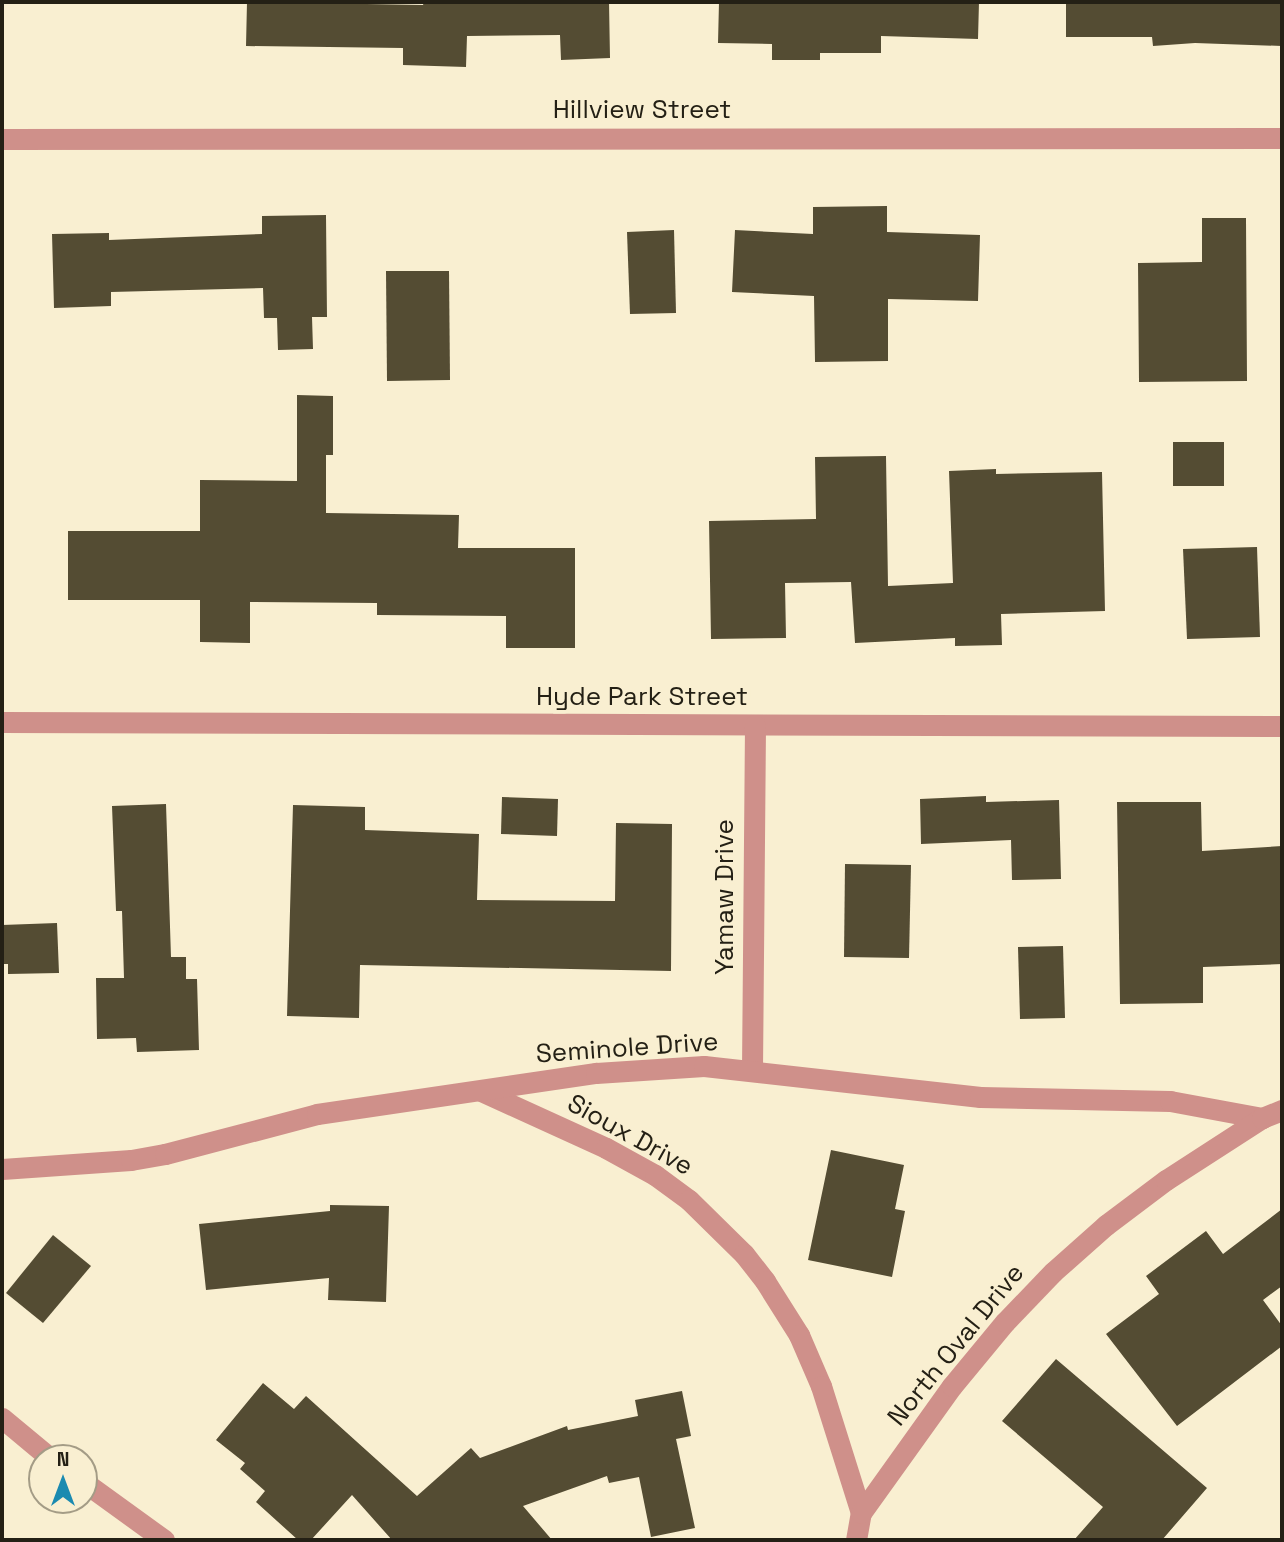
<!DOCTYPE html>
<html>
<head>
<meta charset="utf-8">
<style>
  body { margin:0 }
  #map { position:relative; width:1284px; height:1542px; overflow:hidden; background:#f9efd1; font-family:"Space Grotesk",sans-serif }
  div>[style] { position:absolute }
  .building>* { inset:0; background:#544c33 }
  .minor>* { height:21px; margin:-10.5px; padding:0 10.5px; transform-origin:10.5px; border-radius:10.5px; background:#cf908a }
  span { translate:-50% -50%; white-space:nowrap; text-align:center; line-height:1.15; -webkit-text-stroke:7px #f9efd1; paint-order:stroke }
  .street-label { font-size:26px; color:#242015 }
  .frame { position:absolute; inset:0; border:4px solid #242015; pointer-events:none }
  .north { position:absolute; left:28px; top:1444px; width:70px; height:70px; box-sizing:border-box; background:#f9efd1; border:2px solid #a49c86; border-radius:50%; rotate:0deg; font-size:19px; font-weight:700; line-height:28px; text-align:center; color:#242015 }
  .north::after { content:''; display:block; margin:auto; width:24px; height:32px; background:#1b8ab0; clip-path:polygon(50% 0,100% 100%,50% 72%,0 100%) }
</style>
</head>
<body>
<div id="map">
  <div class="building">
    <i style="clip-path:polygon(247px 2px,423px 5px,424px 2px,609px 2px,610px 58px,561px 60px,560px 35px,467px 36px,466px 67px,403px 65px,403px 48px,246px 46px)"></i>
    <i style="clip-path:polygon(719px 2px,979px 2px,978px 39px,881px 36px,881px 53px,820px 53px,820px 60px,772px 60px,772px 44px,718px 43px)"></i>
    <i style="clip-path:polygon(1066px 2px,1282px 2px,1282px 46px,1195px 43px,1153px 46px,1152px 37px,1066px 37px)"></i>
    <i style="clip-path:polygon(887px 206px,887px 232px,980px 235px,978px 301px,888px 299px,888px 361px,815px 362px,814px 296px,732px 292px,735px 230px,813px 234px,813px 207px)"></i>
    <i style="clip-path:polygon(326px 215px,327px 317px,312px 317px,313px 349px,278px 350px,277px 318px,264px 318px,263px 288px,111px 292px,111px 306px,54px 308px,52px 234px,109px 233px,109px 240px,262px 234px,262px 216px)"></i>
    <i style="clip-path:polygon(1202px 218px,1246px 218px,1247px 381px,1139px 382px,1138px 263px,1202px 262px)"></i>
    <i style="clip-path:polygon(674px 230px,676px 313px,630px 314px,627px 232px)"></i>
    <i style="clip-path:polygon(386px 271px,449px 271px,450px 380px,387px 381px)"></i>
    <i style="clip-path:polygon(297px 395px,333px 396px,333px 455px,326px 455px,326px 513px,459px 515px,458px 548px,575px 548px,575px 648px,506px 648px,506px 616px,377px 615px,377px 603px,250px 602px,250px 643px,200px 642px,200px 600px,68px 600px,68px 531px,200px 531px,200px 480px,297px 481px)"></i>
    <i style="clip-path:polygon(1173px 442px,1224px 442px,1224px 486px,1173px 486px)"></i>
    <i style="clip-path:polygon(886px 456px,888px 586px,953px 583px,949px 471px,996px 469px,996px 474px,1102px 472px,1105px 611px,1001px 614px,1002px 645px,955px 646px,955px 638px,855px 643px,851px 582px,785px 583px,786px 638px,711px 639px,709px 521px,816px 519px,815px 457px)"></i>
    <i style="clip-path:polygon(1257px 547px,1260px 637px,1187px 639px,1183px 549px)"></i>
    <i style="clip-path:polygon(986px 796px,986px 802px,1059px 800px,1061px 879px,1012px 880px,1011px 840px,921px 844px,920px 799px)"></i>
    <i style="clip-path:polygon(502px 797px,558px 799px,557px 836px,501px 834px)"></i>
    <i style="clip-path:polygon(1117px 802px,1201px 802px,1202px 851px,1282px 846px,1282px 964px,1203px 967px,1203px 1003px,1120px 1004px)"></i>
    <i style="clip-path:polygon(166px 804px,171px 957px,186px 957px,186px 979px,197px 979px,199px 1050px,137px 1052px,136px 1038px,97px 1039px,96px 978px,124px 978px,122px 911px,116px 911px,112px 806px)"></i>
    <i style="clip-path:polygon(293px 805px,365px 807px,365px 830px,479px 834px,477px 900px,615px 901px,616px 823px,672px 824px,671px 971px,360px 965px,359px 1018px,287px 1016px)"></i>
    <i style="clip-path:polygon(845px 864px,911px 865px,909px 958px,844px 957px)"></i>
    <i style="clip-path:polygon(57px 923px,59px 973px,8px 974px,8px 964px,2px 964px,2px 925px)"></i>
    <i style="clip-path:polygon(1063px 946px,1065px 1018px,1020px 1019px,1018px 947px)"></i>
    <i style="clip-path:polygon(831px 1150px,904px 1165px,895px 1209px,905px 1211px,892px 1277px,808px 1260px)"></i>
    <i style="clip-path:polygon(330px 1205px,389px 1206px,386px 1302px,328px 1300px,329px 1278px,206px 1290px,199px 1224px,330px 1211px)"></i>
    <i style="clip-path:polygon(1282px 1209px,1282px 1286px,1263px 1300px,1282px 1326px,1282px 1346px,1177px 1426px,1106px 1334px,1159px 1294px,1146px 1276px,1206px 1231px,1223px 1254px)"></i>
    <i style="clip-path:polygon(53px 1235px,91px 1266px,43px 1323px,6px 1293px)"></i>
    <i style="clip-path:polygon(1056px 1359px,1207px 1488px,1162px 1540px,1074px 1540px,1103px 1507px,1002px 1421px)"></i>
    <i style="clip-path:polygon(263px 1383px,294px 1409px,306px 1396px,417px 1496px,471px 1448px,480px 1458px,567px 1426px,568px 1430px,638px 1416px,635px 1400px,682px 1391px,691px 1436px,676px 1439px,695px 1528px,651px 1537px,639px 1477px,609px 1483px,607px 1476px,523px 1506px,552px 1540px,392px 1540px,352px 1495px,311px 1540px,298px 1540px,256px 1502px,265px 1491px,240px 1469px,245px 1463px,216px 1440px)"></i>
  </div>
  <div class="minor">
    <i style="left:2px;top:139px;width:1280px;rotate:-0.04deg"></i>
    <i style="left:2px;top:722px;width:1280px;rotate:0.18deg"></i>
    <i style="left:752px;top:1070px;width:345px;rotate:-89.5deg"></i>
    <i style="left:481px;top:1091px;width:137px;rotate:24.5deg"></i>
    <i style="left:606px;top:1148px;width:56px;rotate:28.9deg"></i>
    <i style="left:655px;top:1175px;width:42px;rotate:36.3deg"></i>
    <i style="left:689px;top:1200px;width:77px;rotate:44.5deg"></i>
    <i style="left:744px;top:1254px;width:34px;rotate:52deg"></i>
    <i style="left:765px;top:1281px;width:64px;rotate:57.8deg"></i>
    <i style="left:799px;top:1335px;width:56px;rotate:66.7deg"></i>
    <i style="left:821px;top:1386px;width:133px;rotate:72.5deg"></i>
    <i style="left:2px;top:1169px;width:129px;rotate:-4deg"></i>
    <i style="left:131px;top:1160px;width:35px;rotate:-10deg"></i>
    <i style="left:165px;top:1154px;width:157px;rotate:-14.7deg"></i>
    <i style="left:317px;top:1114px;width:282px;rotate:-8.4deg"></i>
    <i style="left:596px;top:1073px;width:108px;rotate:-3.7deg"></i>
    <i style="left:704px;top:1066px;width:278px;rotate:6.4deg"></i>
    <i style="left:980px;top:1097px;width:190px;rotate:1.2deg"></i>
    <i style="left:1170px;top:1101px;width:94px;rotate:10.5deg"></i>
    <i style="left:2px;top:1418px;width:62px;rotate:39.8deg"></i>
    <i style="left:84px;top:1482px;width:99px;rotate:35.9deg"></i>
    <i style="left:856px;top:1540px;width:27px;rotate:-80deg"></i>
    <i style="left:861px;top:1513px;width:156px;rotate:-54.4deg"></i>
    <i style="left:952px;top:1386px;width:83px;rotate:-50.4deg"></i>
    <i style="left:1005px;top:1322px;width:69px;rotate:-46.2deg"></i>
    <i style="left:1053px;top:1272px;width:71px;rotate:-41.6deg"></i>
    <i style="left:1106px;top:1225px;width:75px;rotate:-36.9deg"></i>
    <i style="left:1166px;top:1180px;width:114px;rotate:-32.9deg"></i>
    <i style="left:1262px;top:1118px;width:22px;rotate:-22deg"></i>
  </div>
  <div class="street-label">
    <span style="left:642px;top:110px">Hillview Street</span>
    <span style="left:642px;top:697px">Hyde Park Street</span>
    <span style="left:725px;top:897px;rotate:-90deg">Yamaw Drive</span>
    <span style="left:627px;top:1048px;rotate:-4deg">Seminole Drive</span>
    <span style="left:630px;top:1135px;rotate:29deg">Sioux Drive</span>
    <span style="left:956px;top:1345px;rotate:-51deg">North Oval Drive</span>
  </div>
  <div class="frame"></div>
  <div class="north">N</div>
</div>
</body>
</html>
